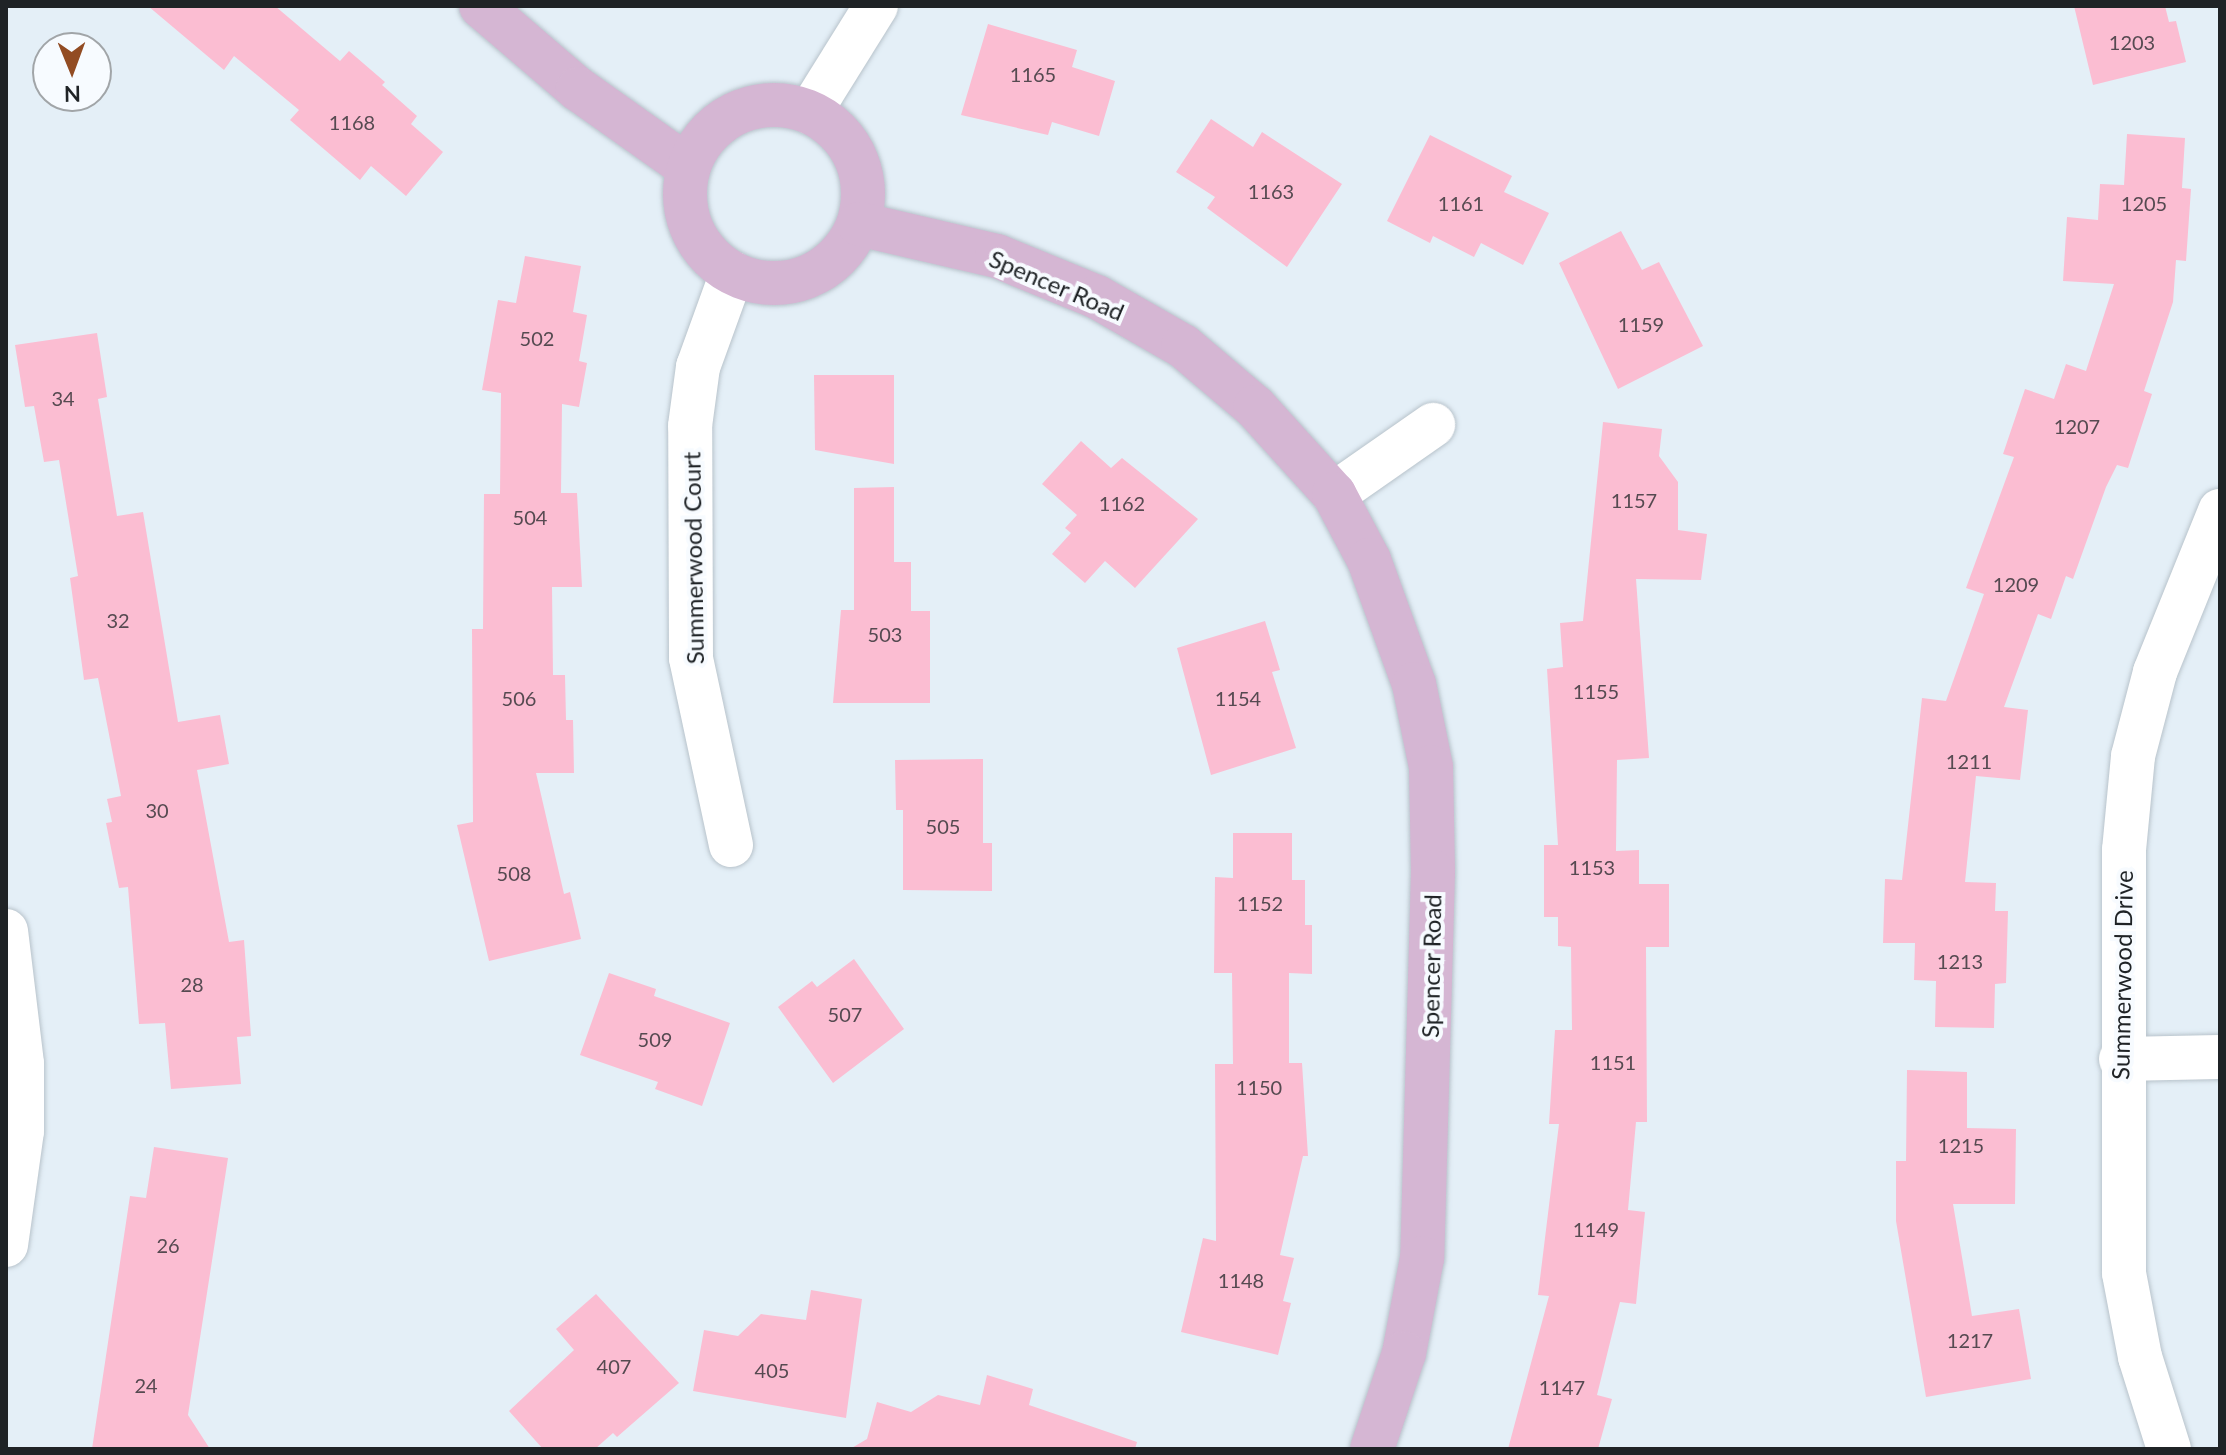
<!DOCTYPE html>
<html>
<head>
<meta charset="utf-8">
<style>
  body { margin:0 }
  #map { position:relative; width:2226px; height:1455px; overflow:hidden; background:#e4eff7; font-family:Lato,sans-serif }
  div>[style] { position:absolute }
  .building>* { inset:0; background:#fbbdd2 }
  .roads { filter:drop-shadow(0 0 2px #b8c3cb) drop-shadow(0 0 2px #b8c3cb) }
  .minor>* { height:44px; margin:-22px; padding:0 22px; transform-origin:22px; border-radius:22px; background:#fff }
  .major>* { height:44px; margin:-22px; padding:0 22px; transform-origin:22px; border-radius:22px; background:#d5b6d3 }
  .major>.ring { margin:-22px; padding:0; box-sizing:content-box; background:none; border:44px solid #d5b6d3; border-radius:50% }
  span { translate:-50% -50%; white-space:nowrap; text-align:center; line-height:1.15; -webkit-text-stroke:8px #f7fbff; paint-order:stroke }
  .number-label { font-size:20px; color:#564a51 }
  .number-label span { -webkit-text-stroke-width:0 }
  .street-label { font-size:24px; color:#1f2326 }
  .frame { position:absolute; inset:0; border:8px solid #1f2326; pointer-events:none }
  .north { position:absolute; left:32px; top:32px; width:80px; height:80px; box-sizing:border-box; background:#f7fbff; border:2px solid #a1a5a8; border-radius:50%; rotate:179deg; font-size:22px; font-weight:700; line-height:32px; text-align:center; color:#1f2326 }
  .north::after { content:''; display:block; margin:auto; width:28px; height:36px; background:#924c23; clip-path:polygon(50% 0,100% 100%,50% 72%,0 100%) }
</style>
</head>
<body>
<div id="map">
  <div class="building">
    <i style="clip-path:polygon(148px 6px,275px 6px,340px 61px,349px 51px,385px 82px,382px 85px,417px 116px,411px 124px,443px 152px,406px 196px,371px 166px,360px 180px,290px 120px,299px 110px,234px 56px,224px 70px)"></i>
    <i style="clip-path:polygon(2074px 6px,2165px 6px,2169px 22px,2176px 21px,2186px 62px,2093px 85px)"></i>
    <i style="clip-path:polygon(988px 24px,1077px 50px,1072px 67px,1115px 81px,1099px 136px,1052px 122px,1048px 135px,961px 115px)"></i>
    <i style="clip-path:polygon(1211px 119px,1253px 147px,1262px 132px,1342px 184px,1287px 267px,1207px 208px,1215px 197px,1176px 172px)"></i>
    <i style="clip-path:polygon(2127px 134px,2185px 138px,2182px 188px,2191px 189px,2186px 261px,2176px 260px,2173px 302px,2144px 391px,2152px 394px,2128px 468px,2117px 465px,2106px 487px,2073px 579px,2066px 576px,2051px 619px,2038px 614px,2004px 707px,2028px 710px,2020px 780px,1976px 776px,1965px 882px,1996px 883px,1995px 911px,2008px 911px,2006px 983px,1995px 984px,1994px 1028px,1935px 1027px,1936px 981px,1914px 980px,1915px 943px,1883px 943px,1885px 879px,1902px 880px,1922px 698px,1946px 701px,1984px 594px,1966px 588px,2014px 457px,2003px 454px,2025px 389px,2054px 399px,2066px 364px,2086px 371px,2114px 284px,2063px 281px,2067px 217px,2098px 220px,2100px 184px,2124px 185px)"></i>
    <i style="clip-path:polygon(1430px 135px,1512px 176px,1504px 192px,1549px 213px,1523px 265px,1481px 243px,1474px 257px,1433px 236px,1430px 243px,1387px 221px)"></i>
    <i style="clip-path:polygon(1621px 231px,1642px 270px,1659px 262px,1703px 346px,1618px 389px,1559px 263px)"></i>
    <i style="clip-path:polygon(525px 256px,581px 266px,573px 312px,587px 315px,579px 361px,587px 363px,579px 407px,562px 404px,561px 493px,577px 493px,582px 587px,552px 587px,553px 675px,565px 675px,566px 720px,573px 720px,574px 773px,536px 773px,564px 894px,570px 892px,581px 939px,489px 961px,457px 825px,473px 822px,472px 629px,483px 629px,484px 494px,500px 494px,501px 393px,482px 390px,498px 300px,516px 303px)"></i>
    <i style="clip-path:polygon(97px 333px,107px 397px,98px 399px,117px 516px,143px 512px,178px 722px,220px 715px,229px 764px,197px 770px,229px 942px,244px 940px,251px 1036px,237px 1037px,241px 1084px,171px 1089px,165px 1023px,139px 1024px,128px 887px,119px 888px,106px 823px,112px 822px,107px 799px,121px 796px,98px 678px,84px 680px,70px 578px,78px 576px,59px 460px,44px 462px,34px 406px,25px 407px,15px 345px)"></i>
    <i style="clip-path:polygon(814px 375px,894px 375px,894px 464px,815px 450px)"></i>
    <i style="clip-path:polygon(1603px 422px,1662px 429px,1659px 456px,1678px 482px,1678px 530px,1707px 534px,1701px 580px,1636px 579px,1649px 758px,1617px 760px,1616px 851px,1639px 850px,1639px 884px,1669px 884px,1669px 947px,1646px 947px,1647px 1122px,1636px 1122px,1628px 1210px,1645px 1212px,1636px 1304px,1620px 1302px,1597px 1395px,1612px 1399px,1598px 1449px,1508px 1449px,1549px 1296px,1538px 1295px,1559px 1124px,1549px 1124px,1555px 1030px,1572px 1030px,1571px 947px,1558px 946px,1558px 917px,1544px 917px,1544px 845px,1558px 845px,1547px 669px,1563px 667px,1560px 623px,1583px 621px)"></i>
    <i style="clip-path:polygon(1081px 441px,1111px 468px,1122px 458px,1198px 519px,1135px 588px,1105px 561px,1085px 583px,1052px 554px,1071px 533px,1065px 528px,1077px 515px,1042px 484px)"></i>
    <i style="clip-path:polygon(894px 487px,894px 562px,911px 562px,911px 611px,930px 611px,930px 703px,833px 703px,841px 610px,854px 610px,854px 488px)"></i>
    <i style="clip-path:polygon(1265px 621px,1280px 670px,1272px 672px,1296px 748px,1211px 775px,1177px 648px)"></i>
    <i style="clip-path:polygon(983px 759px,983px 843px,992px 843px,992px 891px,903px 890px,903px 810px,896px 810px,895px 760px)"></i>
    <i style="clip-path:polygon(1233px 833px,1292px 833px,1292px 880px,1305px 880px,1305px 925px,1312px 925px,1312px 974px,1289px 973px,1289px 1063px,1302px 1063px,1308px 1156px,1303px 1156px,1280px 1255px,1294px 1258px,1283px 1301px,1291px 1303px,1278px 1355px,1181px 1332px,1203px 1238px,1216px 1241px,1215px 1064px,1233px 1064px,1232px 973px,1214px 973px,1215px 877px,1233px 878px)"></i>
    <i style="clip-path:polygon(854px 959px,904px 1029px,833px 1083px,778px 1007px,812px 981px,817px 987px)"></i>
    <i style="clip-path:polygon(609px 973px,656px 989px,654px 996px,730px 1023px,702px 1106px,655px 1089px,658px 1082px,580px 1055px)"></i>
    <i style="clip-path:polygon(1907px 1070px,1967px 1072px,1967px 1128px,2016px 1129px,2015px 1204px,1953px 1204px,1972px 1316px,2019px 1309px,2031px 1379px,1926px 1397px,1896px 1221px,1896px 1161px,1906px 1161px)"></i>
    <i style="clip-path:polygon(154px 1147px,228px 1158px,188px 1415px,210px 1449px,92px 1449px,130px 1196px,146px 1198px)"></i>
    <i style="clip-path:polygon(811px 1290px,862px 1299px,846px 1418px,693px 1391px,704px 1330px,738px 1336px,761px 1314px,806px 1320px)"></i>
    <i style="clip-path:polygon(596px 1294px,679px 1383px,617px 1437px,613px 1433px,595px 1449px,543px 1449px,509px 1411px,574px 1350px,556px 1329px)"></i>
    <i style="clip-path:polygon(987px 1375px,1033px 1389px,1029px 1405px,1137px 1442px,1135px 1449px,850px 1449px,867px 1439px,877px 1402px,911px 1412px,938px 1395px,980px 1405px)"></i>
  </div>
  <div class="roads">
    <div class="minor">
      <i style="left:810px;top:112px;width:125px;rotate:-58.1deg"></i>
      <i style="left:1334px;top:494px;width:121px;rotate:-34.9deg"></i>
      <i style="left:731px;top:845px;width:191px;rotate:-102.1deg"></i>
      <i style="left:691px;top:658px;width:232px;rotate:-90.2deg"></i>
      <i style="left:690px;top:426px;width:60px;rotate:-82.3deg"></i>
      <i style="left:698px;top:367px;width:100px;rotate:-70.1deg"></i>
      <i style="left:6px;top:931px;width:134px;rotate:83.1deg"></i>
      <i style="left:22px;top:1064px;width:67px;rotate:90deg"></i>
      <i style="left:22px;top:1131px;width:115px;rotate:98deg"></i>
      <i style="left:2121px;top:1059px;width:99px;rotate:-1.2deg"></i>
      <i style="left:2169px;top:1449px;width:96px;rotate:-107.5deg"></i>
      <i style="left:2140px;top:1357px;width:86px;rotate:-100.8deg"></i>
      <i style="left:2124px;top:1273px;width:423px;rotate:-90deg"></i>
      <i style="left:2124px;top:850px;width:94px;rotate:-84.5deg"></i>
      <i style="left:2133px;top:756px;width:87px;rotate:-75.3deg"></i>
      <i style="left:2155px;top:672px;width:174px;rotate:-68deg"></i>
    </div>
    <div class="major">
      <i style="left:481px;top:6px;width:128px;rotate:40.6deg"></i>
      <i style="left:578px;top:89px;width:135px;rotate:35.3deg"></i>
      <i class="ring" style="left:685px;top:105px;width:134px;height:134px"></i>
      <i style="left:859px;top:224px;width:142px;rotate:13.1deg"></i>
      <i style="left:997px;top:256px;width:108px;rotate:22.3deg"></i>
      <i style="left:1097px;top:297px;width:99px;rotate:29.7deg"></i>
      <i style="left:1183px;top:346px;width:94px;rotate:40.3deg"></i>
      <i style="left:1255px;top:407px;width:118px;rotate:47.8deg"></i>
      <i style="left:1334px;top:494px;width:75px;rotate:62.1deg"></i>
      <i style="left:1369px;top:560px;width:132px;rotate:70.1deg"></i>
      <i style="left:1414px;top:684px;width:85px;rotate:78.4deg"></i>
      <i style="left:1431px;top:767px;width:105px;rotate:88.9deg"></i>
      <i style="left:1433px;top:872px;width:386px;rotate:91.6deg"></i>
      <i style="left:1422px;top:1258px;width:97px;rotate:100.7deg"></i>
      <i style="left:1404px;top:1353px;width:101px;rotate:108.4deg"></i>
    </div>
  </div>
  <div class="number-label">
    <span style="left:2132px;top:42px">1203</span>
    <span style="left:1033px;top:74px">1165</span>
    <span style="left:352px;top:122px">1168</span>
    <span style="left:1271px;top:191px">1163</span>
    <span style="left:1461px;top:203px">1161</span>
    <span style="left:2144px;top:203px">1205</span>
    <span style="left:1641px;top:324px">1159</span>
    <span style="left:537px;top:338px">502</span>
    <span style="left:63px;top:398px">34</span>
    <span style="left:2077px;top:426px">1207</span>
    <span style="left:1634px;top:500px">1157</span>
    <span style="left:1122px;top:503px">1162</span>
    <span style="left:530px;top:517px">504</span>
    <span style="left:2016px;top:584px">1209</span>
    <span style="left:118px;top:620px">32</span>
    <span style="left:885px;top:634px">503</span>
    <span style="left:1596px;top:691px">1155</span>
    <span style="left:519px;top:698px">506</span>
    <span style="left:1238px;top:698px">1154</span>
    <span style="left:1969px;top:761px">1211</span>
    <span style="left:157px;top:810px">30</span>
    <span style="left:943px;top:826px">505</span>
    <span style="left:1592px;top:867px">1153</span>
    <span style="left:514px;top:873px">508</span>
    <span style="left:1260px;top:903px">1152</span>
    <span style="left:1960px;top:961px">1213</span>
    <span style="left:192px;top:984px">28</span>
    <span style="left:845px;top:1014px">507</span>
    <span style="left:655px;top:1039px">509</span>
    <span style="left:1613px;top:1062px">1151</span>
    <span style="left:1259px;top:1087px">1150</span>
    <span style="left:1961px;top:1145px">1215</span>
    <span style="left:1596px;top:1229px">1149</span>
    <span style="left:168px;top:1245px">26</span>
    <span style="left:1241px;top:1280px">1148</span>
    <span style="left:1970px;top:1340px">1217</span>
    <span style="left:614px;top:1366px">407</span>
    <span style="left:772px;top:1370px">405</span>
    <span style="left:146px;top:1385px">24</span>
    <span style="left:1562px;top:1387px">1147</span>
  </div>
  <div class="street-label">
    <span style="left:1057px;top:285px;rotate:23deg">Spencer Road</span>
    <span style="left:693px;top:558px;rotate:-91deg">Summerwood Court</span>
    <span style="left:1431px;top:966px;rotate:-89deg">Spencer Road</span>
    <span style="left:2122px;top:975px;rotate:-89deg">Summerwood Drive</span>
  </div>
  <div class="frame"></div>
  <div class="north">N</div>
</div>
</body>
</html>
